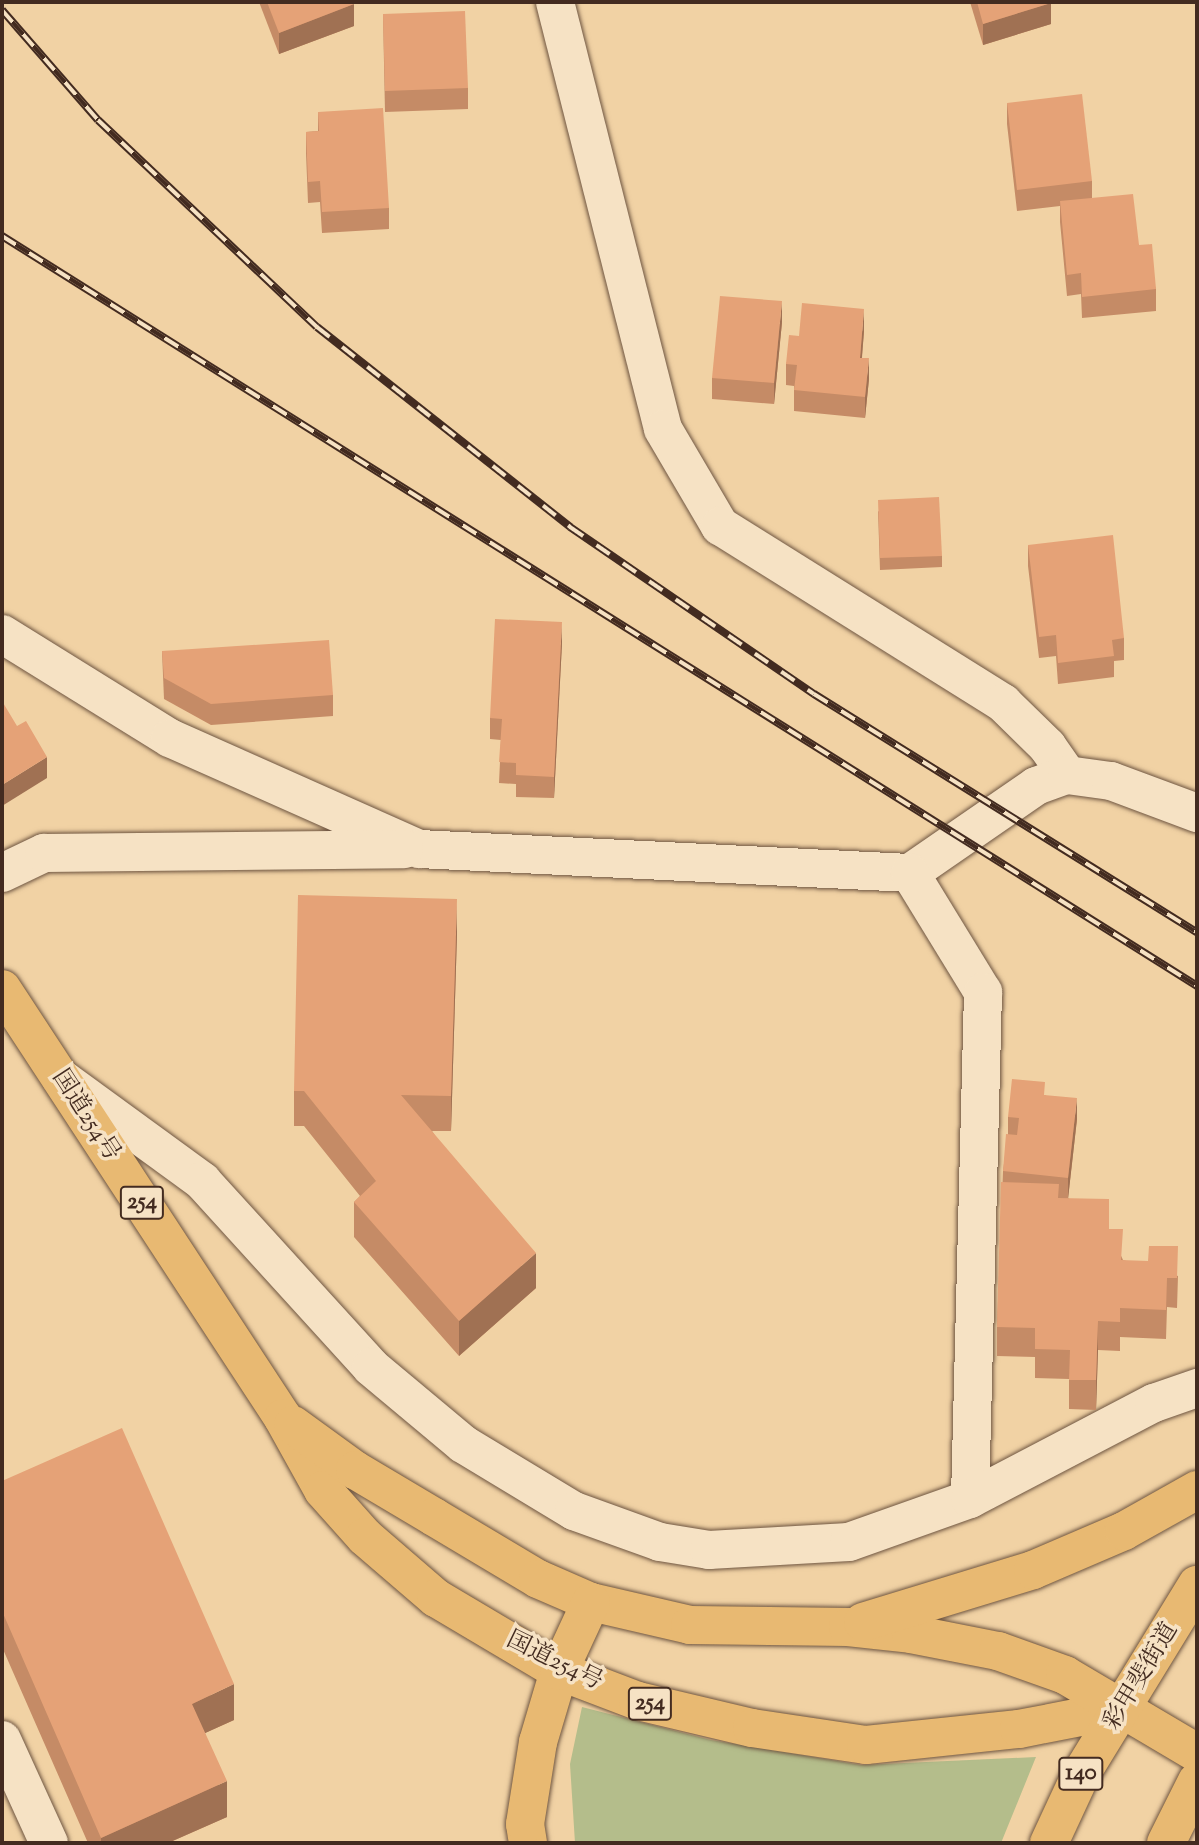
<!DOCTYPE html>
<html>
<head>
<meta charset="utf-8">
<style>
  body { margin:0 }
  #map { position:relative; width:1199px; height:1845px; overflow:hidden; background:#f1d2a4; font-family:"Sorts Mill Goudy","Noto Serif JP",serif }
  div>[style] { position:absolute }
  .green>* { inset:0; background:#b4bd8b }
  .roads { filter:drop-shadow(0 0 2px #6e5541) drop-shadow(0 0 2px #6e5541) }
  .minor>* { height:38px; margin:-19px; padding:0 19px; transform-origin:19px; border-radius:19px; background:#f6e2c4 }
  .highway>* { height:38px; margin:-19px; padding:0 19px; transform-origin:19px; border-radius:19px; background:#e8b972 }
  .rail>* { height:8px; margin-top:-4px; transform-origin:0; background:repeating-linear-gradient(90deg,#f6e2c4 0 16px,#432b20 0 32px); box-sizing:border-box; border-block:2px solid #432b20 }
  .wall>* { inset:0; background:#c58b66 }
  .shaded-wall>* { inset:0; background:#a07153 }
  .building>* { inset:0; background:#e5a277 }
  span { translate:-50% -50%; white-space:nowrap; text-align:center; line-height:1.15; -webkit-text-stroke:7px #f6e2c4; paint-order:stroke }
  .shield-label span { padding:2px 5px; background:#f6e2c4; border:2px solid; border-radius:5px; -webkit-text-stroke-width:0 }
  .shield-label { font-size:23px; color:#432b20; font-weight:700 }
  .street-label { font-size:24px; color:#432b20 }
  .frame { position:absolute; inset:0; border:4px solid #432b20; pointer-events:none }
</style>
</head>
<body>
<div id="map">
  <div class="green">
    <i style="clip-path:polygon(582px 1707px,711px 1740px,861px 1765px,1036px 1757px,1001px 1843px,575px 1843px,570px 1764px)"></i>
  </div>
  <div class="roads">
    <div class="minor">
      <i style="left:555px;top:2px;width:440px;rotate:75.8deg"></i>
      <i style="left:663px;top:429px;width:113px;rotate:59.6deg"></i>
      <i style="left:720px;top:526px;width:334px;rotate:32deg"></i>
      <i style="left:1003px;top:703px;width:62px;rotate:44.3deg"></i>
      <i style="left:1047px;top:746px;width:35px;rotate:55deg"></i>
      <i style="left:2px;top:634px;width:198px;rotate:31.8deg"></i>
      <i style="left:170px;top:738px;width:273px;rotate:24deg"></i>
      <i style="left:419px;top:849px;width:492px;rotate:2.8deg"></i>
      <i style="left:910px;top:873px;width:153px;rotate:-34.6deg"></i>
      <i style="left:1036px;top:786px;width:33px;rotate:-20deg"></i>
      <i style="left:1067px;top:775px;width:44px;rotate:7.8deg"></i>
      <i style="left:1111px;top:781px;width:92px;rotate:20.4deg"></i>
      <i style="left:2px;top:873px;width:47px;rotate:-25.5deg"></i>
      <i style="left:44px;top:853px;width:360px;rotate:-0.6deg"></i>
      <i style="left:910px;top:873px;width:140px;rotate:58.5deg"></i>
      <i style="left:983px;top:992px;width:507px;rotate:91.47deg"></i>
      <i style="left:61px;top:1078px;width:175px;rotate:36.1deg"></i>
      <i style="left:202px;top:1181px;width:251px;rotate:47.7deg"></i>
      <i style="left:371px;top:1367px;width:120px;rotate:39.9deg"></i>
      <i style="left:463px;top:1444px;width:130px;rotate:31.1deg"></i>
      <i style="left:574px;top:1511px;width:91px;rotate:19.8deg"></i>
      <i style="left:660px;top:1542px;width:50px;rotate:9.3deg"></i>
      <i style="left:709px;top:1550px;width:140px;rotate:-3.3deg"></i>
      <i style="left:849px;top:1542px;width:128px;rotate:-19.6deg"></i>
      <i style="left:970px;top:1499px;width:208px;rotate:-27.6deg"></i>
      <i style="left:1154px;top:1403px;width:46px;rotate:-19.2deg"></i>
      <i style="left:2px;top:1740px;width:113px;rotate:65.5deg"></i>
    </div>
    <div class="highway">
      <i style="left:2px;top:989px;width:513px;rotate:56.77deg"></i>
      <i style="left:283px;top:1418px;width:82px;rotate:60.9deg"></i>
      <i style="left:323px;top:1490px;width:63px;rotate:48.2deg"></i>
      <i style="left:365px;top:1537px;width:94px;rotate:40.7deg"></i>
      <i style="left:436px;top:1598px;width:143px;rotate:30.7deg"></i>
      <i style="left:559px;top:1671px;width:85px;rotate:20.8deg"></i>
      <i style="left:638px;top:1701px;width:117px;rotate:13.3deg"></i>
      <i style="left:752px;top:1728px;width:115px;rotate:8.5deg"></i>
      <i style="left:866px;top:1745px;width:154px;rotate:-6deg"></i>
      <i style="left:1019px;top:1729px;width:105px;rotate:-11deg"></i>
      <i style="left:293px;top:1425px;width:77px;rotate:36deg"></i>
      <i style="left:355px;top:1470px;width:92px;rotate:30.7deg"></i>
      <i style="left:434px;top:1517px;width:121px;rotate:30.8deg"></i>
      <i style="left:538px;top:1579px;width:58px;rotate:23.5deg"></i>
      <i style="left:591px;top:1602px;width:102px;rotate:13.1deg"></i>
      <i style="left:690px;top:1625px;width:158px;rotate:0.7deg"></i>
      <i style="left:848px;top:1627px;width:63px;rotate:6.3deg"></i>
      <i style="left:911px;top:1634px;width:89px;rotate:11.1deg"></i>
      <i style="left:998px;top:1651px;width:71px;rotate:19.7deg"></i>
      <i style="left:1065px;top:1675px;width:153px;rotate:30.6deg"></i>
      <i style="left:863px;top:1622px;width:178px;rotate:-17deg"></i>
      <i style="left:1033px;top:1570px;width:99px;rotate:-23.2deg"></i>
      <i style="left:1124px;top:1531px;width:84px;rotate:-29.3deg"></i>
      <i style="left:528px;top:1843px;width:19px;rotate:-99deg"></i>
      <i style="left:525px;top:1824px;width:83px;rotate:-81deg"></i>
      <i style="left:538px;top:1742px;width:74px;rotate:-73.5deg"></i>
      <i style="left:559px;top:1671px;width:76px;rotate:-65.1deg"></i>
      <i style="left:1049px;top:1843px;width:76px;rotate:-65.1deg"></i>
      <i style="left:1081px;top:1774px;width:222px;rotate:-58.5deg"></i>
      <i style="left:1166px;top:1843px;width:69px;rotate:-63.4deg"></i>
    </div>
  </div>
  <div class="rail">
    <i style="left:2px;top:10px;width:146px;rotate:48.9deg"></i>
    <i style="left:98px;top:120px;width:301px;rotate:43.4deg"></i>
    <i style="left:317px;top:327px;width:323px;rotate:38.3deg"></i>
    <i style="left:570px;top:527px;width:296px;rotate:34.4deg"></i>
    <i style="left:814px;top:694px;width:451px;rotate:31.9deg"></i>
    <i style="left:2px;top:236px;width:1411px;rotate:32.11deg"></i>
  </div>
  <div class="wall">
    <i style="clip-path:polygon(259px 2px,353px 2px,354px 26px,279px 54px)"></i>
    <i style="clip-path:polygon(970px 2px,1050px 2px,1051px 24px,983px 45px)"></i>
    <i style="clip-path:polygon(383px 14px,468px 88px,468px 109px,385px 112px)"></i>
    <i style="clip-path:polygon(1007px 103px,1092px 181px,1092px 198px,1139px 245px,1156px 289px,1156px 311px,1082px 318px,1081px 294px,1067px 296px,1060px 222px,1060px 206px,1017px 211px,1007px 124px)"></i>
    <i style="clip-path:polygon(318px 112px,389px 208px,389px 229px,322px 233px,320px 202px,308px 203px,306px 153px,306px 132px,318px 131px)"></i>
    <i style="clip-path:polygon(782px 322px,774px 404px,712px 399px,712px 378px)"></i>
    <i style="clip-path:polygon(864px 331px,862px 358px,869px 379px,865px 418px,794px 411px,794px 386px,786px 385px,786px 364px,799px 336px)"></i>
    <i style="clip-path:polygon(878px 511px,942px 556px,942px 567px,880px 570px)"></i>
    <i style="clip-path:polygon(1028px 545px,1124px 638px,1124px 660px,1114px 661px,1114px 677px,1058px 684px,1056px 656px,1039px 658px,1028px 566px)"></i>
    <i style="clip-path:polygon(562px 643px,554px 798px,516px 797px,516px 784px,499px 783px,501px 740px,490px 739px,490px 718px)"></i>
    <i style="clip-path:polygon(162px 651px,333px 695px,333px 716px,211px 725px,164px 699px)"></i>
    <i style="clip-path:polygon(457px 934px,451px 1131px,432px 1131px,536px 1288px,459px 1356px,354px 1237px,354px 1202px,360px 1196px,304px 1126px,294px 1126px,294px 1091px)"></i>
    <i style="clip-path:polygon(1045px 1095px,1077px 1119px,1068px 1198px,1109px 1229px,1123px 1260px,1178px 1276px,1177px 1308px,1167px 1307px,1166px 1339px,1120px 1337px,1120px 1351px,1098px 1350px,1096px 1410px,1069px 1409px,1069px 1379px,1035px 1378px,1035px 1357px,997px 1356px,997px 1327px,1003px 1171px,1008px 1134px,1008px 1117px)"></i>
    <i style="clip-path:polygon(2px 1481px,234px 1720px,205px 1733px,227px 1817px,168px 1843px,88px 1843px,2px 1647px)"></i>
  </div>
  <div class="shaded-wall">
    <i style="clip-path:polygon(1051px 3px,1051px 24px,983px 45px,983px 24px)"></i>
    <i style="clip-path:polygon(354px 4px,354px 26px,279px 54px,279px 33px)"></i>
    <i style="clip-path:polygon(782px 301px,782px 322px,774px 404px,774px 383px)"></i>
    <i style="clip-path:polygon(864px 309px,864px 331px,860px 379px,860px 358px)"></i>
    <i style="clip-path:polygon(869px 358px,869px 379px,865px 418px,865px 397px)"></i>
    <i style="clip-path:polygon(562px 622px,562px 643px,554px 798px,554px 777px)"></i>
    <i style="clip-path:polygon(47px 757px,47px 778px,2px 806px,2px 785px)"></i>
    <i style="clip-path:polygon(457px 899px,457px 934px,451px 1131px,451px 1096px)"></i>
    <i style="clip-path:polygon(1077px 1098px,1077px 1119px,1068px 1199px,1068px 1178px)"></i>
    <i style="clip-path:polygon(536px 1253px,536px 1288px,459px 1356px,459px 1321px)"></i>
    <i style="clip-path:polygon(1098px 1321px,1098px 1350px,1096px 1410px,1096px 1380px)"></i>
    <i style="clip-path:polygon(234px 1684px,234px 1720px,192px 1739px,192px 1704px)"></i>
    <i style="clip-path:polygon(227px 1781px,227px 1817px,168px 1843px,101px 1843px,101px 1838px)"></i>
  </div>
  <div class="building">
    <i style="clip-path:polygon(267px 2px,353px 2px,354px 4px,279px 33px)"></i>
    <i style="clip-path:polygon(977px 2px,1050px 2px,1051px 3px,983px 24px)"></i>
    <i style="clip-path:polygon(465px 11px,468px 88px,385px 91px,383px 14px)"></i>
    <i style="clip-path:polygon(1082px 94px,1092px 181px,1017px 190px,1007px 103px)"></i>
    <i style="clip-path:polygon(383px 108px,389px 208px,322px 212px,320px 181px,308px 182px,306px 132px,319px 131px,318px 112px)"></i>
    <i style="clip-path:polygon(1133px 194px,1139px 245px,1152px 244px,1156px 289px,1082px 297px,1081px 273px,1067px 275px,1060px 201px)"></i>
    <i style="clip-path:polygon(720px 296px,782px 301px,774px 383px,712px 378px)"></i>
    <i style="clip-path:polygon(802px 303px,864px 309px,860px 358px,869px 358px,865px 397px,794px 390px,797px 365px,786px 364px,789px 335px,799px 336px)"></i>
    <i style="clip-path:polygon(939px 497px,942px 556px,880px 558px,878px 500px)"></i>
    <i style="clip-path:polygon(1113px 535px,1124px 638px,1112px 640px,1114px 656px,1058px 663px,1056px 635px,1039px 637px,1028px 545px)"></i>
    <i style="clip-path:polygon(495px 619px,562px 622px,554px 777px,516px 775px,516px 763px,499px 762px,502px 719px,490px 718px)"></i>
    <i style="clip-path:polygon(329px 640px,333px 695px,211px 704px,164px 678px,162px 651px)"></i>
    <i style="clip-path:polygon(2px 701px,17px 726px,26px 721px,47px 757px,2px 785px)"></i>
    <i style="clip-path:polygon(298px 895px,457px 899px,451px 1096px,401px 1095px,536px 1253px,459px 1321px,354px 1202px,376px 1181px,304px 1091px,294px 1091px)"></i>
    <i style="clip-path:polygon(1012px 1079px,1045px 1082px,1044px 1095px,1077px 1098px,1068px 1178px,1003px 1171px,1006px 1134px,1017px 1135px,1019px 1118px,1008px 1117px)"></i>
    <i style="clip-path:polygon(1001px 1182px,1059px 1184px,1058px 1198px,1109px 1199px,1109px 1229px,1123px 1229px,1121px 1260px,1148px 1261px,1149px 1246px,1178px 1246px,1177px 1278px,1167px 1278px,1166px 1310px,1120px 1308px,1120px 1322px,1098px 1321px,1096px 1380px,1069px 1380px,1070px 1350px,1035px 1349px,1035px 1328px,997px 1327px)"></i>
    <i style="clip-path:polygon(122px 1428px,234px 1684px,192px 1704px,227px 1781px,101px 1838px,2px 1611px,2px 1481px)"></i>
  </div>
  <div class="shield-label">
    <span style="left:142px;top:1203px">254</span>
    <span style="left:650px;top:1704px">254</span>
    <span style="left:1081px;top:1774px">140</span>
  </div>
  <div class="street-label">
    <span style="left:85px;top:1116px;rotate:57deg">国道254号</span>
    <span style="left:554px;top:1662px;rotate:26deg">国道254号</span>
    <span style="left:1142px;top:1677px;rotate:-59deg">彩甲斐街道</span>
  </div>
  <div class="frame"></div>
</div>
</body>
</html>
